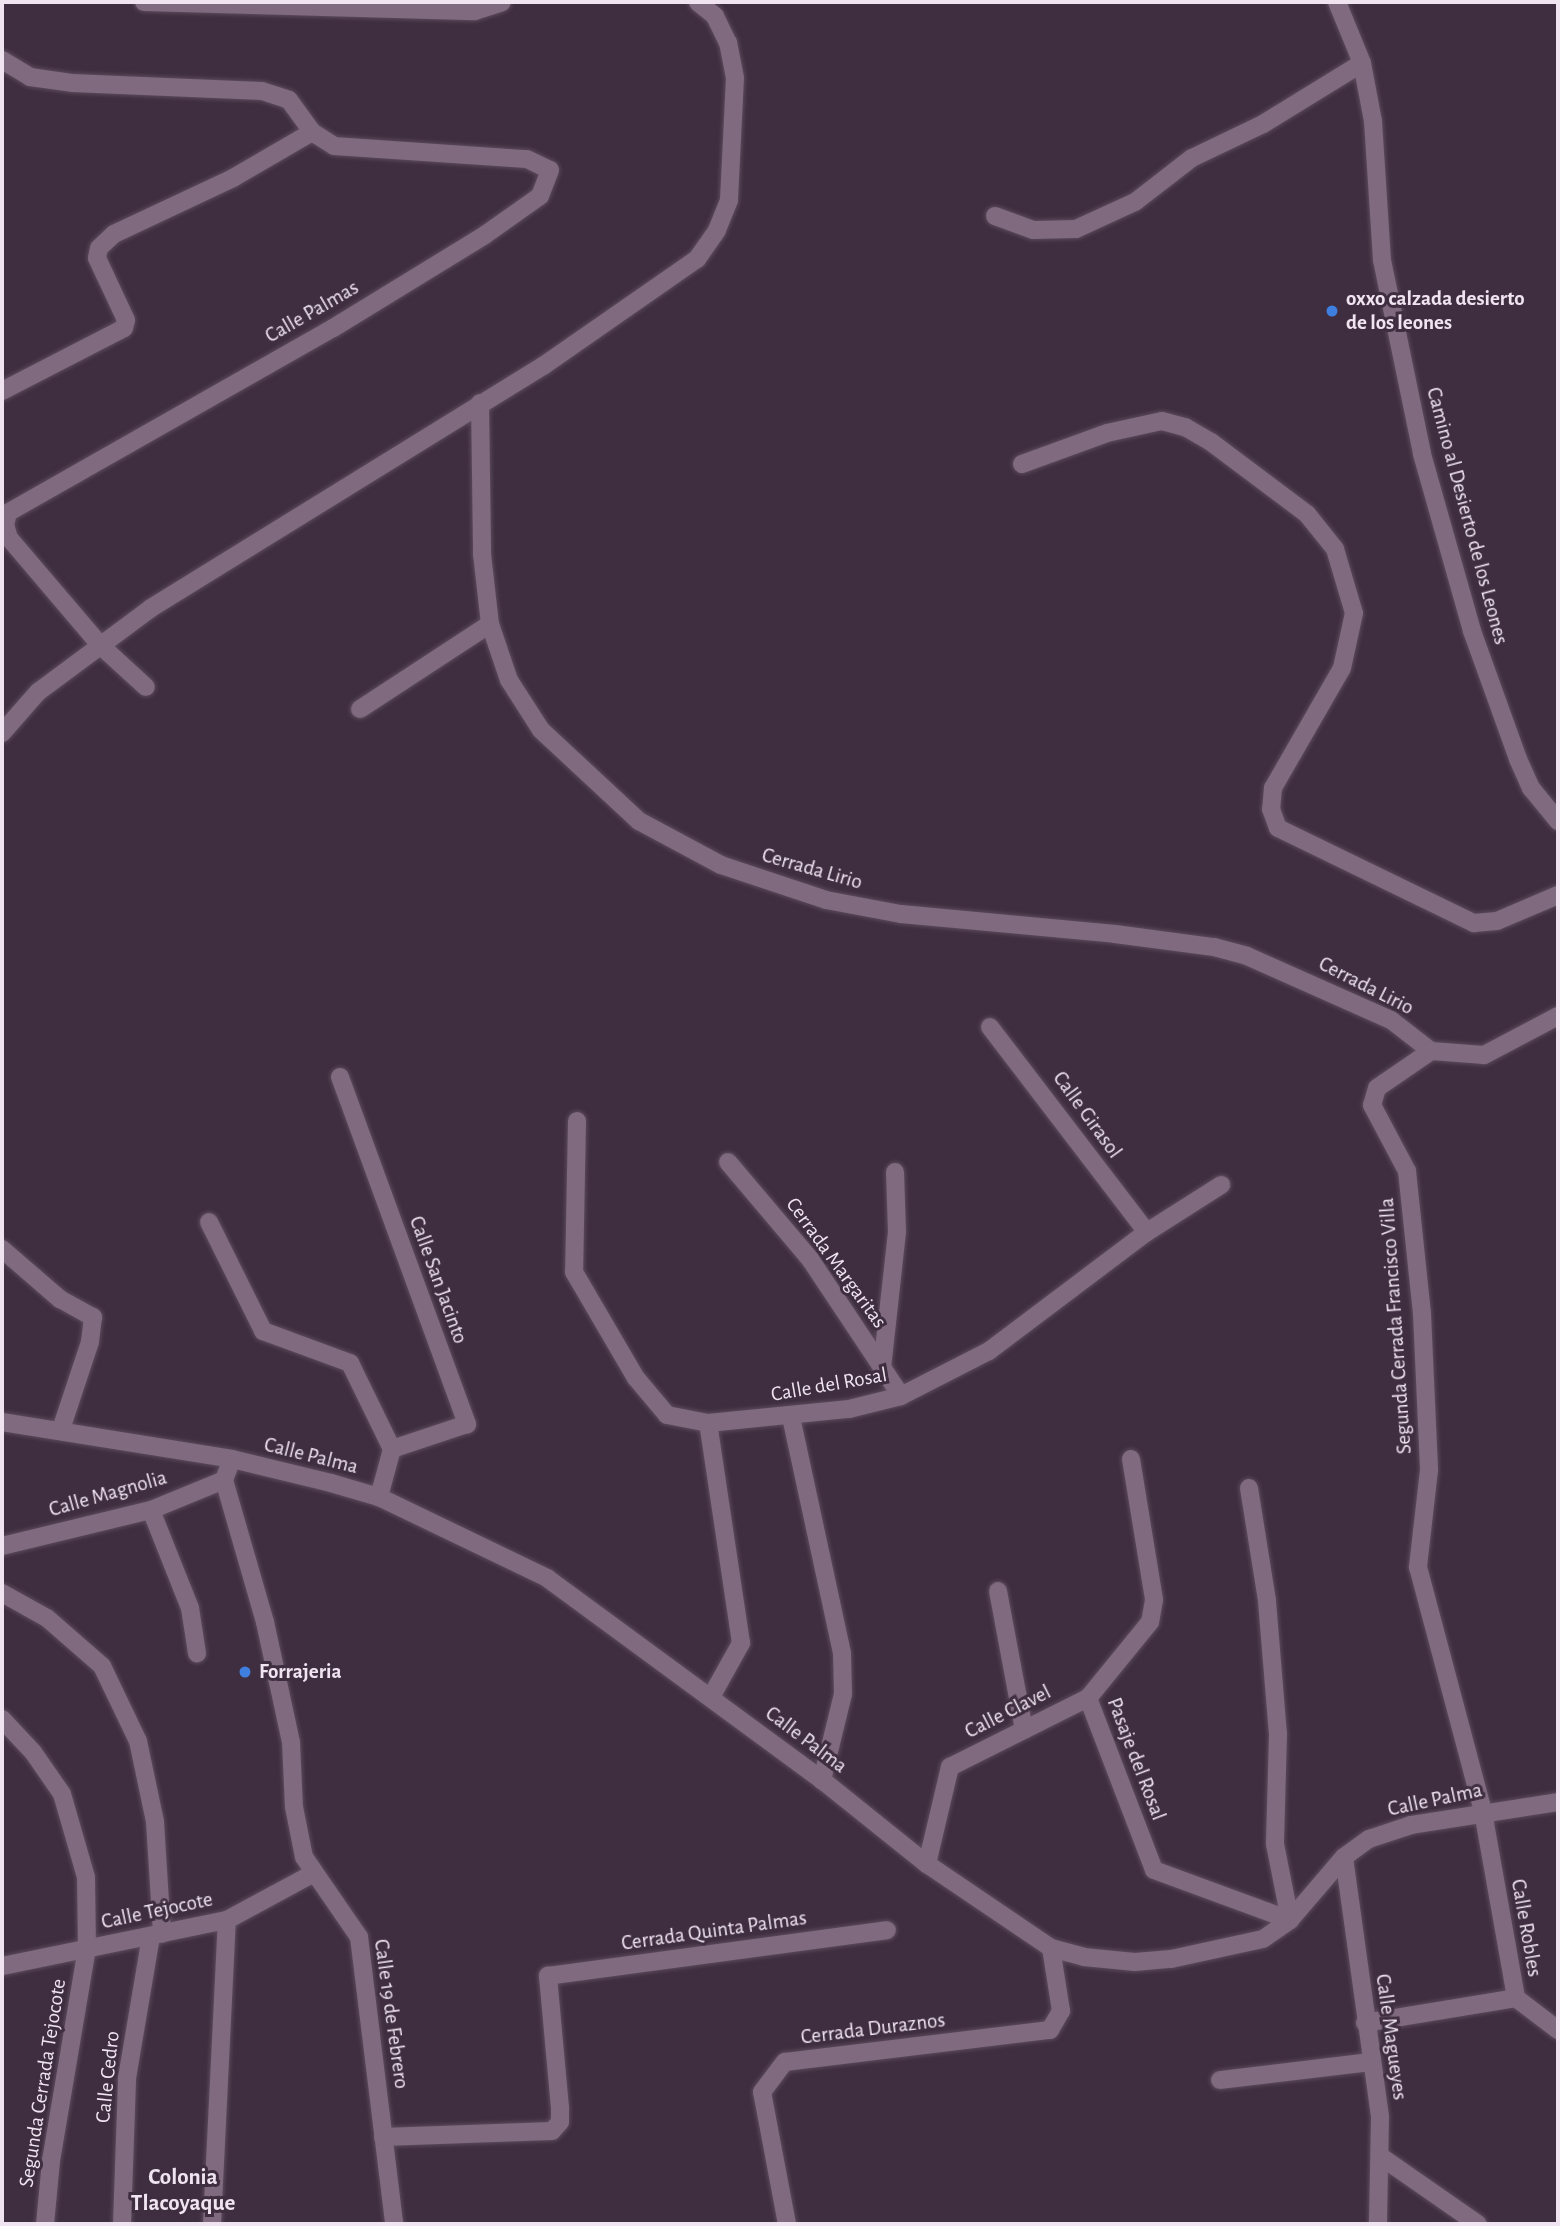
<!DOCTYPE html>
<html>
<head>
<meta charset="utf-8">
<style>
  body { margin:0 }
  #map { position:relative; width:1560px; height:2226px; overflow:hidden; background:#3f2d40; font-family:"Alegreya Sans",sans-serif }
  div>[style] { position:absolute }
  .roads { filter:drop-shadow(0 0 2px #5b4b5b) drop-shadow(0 0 2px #5b4b5b) }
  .street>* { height:18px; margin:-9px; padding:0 9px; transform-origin:9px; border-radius:9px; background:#7f6a7f }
  .secondary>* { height:18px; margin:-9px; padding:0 9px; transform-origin:9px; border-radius:9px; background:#7f6a7f }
  .dots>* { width:19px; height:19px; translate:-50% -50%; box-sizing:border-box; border:4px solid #3f2d40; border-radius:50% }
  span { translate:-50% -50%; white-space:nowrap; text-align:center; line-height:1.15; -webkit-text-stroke:6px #3f2d40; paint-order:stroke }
  .poi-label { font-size:21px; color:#f0e4f0; font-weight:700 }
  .left { translate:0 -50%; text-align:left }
  .street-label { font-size:21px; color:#f0e4f0 }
  .neighbourhood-label { font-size:23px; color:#f0e4f0; font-weight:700 }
  .frame { position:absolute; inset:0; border:4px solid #f0e4f0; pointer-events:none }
</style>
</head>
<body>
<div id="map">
  <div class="roads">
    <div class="street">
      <i style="left:144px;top:2px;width:331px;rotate:1.6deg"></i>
      <i style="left:475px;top:11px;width:28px;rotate:-18deg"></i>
      <i style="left:2px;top:60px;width:33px;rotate:31deg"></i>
      <i style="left:30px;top:77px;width:42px;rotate:8.1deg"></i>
      <i style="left:72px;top:83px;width:190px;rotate:2.4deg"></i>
      <i style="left:262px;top:91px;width:28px;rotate:18deg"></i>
      <i style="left:289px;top:100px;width:39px;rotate:54deg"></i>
      <i style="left:312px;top:132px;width:26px;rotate:32deg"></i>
      <i style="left:334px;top:146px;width:193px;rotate:3.9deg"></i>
      <i style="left:527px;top:159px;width:25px;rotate:26deg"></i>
      <i style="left:550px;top:170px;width:28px;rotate:111deg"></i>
      <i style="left:540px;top:196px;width:67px;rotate:144.7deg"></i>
      <i style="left:485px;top:235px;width:178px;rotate:148.5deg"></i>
      <i style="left:333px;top:328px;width:374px;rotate:150.4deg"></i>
      <i style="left:8px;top:513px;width:12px;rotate:104deg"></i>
      <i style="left:5px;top:525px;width:14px;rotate:73deg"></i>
      <i style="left:9px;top:538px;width:140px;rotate:49.6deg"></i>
      <i style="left:100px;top:645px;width:62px;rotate:42.4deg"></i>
      <i style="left:995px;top:216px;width:40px;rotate:20.2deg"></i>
      <i style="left:1033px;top:230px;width:43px;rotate:-1.3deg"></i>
      <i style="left:1076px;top:229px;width:65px;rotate:-24.6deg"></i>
      <i style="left:1135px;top:202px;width:72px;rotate:-37.7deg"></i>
      <i style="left:1192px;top:158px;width:79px;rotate:-25.6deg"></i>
      <i style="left:1263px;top:124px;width:116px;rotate:-31.6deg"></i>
      <i style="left:2px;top:391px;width:137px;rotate:-27.3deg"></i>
      <i style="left:124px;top:328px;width:8px;rotate:-76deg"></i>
      <i style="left:126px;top:320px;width:68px;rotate:-115.1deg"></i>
      <i style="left:97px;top:258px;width:10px;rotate:-79deg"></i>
      <i style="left:99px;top:248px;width:21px;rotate:-43deg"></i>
      <i style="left:114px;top:234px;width:132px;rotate:-25.2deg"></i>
      <i style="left:233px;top:178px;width:91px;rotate:-30.2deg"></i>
      <i style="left:480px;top:403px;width:151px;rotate:89.2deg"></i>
      <i style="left:482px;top:554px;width:70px;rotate:83.5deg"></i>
      <i style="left:490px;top:624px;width:59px;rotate:71.3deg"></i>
      <i style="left:509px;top:680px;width:59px;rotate:57.4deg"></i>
      <i style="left:541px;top:730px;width:134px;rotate:42.9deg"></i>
      <i style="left:639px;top:821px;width:93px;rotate:28.2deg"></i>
      <i style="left:721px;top:865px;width:111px;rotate:18.4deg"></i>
      <i style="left:826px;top:900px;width:76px;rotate:10.6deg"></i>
      <i style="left:901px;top:914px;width:215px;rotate:5.3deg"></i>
      <i style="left:1115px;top:934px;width:100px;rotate:7.5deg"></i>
      <i style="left:1214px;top:947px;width:34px;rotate:15deg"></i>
      <i style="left:1247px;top:956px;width:158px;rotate:24deg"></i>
      <i style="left:1391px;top:1020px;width:51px;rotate:37.8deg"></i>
      <i style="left:1022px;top:464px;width:90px;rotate:-20deg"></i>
      <i style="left:1107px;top:433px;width:56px;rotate:-12.3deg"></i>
      <i style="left:1162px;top:421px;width:24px;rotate:15deg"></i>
      <i style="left:1185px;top:427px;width:30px;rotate:30deg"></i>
      <i style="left:1211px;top:442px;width:120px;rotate:36.9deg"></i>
      <i style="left:1307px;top:514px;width:45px;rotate:51.3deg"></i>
      <i style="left:1335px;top:549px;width:67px;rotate:73.5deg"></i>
      <i style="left:1354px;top:613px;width:56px;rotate:102.3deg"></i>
      <i style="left:1342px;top:668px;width:138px;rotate:119.9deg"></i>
      <i style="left:1273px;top:788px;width:21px;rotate:95deg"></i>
      <i style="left:1271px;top:809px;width:20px;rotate:70deg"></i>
      <i style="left:1278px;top:828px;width:218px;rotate:25.9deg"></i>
      <i style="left:1474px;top:923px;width:23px;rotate:-5deg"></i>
      <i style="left:1497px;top:921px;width:66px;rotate:-23.1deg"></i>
      <i style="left:360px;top:709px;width:155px;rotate:-33.2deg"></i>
      <i style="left:2px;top:733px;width:55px;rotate:-48.7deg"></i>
      <i style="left:38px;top:692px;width:141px;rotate:-36.6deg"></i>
      <i style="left:151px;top:608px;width:461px;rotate:-31.7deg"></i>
      <i style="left:543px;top:366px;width:188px;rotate:-34.8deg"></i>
      <i style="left:697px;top:259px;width:35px;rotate:-55deg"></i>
      <i style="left:717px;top:230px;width:32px;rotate:-68deg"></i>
      <i style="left:729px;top:200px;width:122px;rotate:-87.2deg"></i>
      <i style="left:735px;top:78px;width:36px;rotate:-101deg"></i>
      <i style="left:728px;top:43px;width:30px;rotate:-116deg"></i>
      <i style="left:715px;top:16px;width:22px;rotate:-141deg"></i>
      <i style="left:1558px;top:1016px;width:84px;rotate:152.2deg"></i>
      <i style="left:1484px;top:1055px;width:53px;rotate:-175.7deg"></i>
      <i style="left:1431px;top:1051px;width:65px;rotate:145.6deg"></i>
      <i style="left:1377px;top:1088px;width:18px;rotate:106deg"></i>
      <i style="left:1372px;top:1105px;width:75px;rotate:62.1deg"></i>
      <i style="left:1407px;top:1171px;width:144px;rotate:84deg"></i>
      <i style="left:1422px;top:1314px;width:156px;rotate:87.4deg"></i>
      <i style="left:1429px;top:1470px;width:98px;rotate:96.5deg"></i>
      <i style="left:1418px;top:1567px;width:253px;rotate:75.1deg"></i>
      <i style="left:1483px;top:1812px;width:189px;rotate:79.9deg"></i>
      <i style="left:1516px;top:1998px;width:53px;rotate:37.3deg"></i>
      <i style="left:990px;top:1027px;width:258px;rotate:52.6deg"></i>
      <i style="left:340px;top:1077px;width:370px;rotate:69.9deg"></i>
      <i style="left:467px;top:1424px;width:79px;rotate:161.6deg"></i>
      <i style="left:577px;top:1121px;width:151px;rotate:91.1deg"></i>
      <i style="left:574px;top:1272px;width:123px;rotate:59.7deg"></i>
      <i style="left:636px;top:1378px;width:48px;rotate:50deg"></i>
      <i style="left:667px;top:1415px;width:42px;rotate:11deg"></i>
      <i style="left:728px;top:1162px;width:127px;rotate:49.8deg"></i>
      <i style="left:810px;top:1259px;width:164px;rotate:56.4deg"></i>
      <i style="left:209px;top:1222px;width:122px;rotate:63.6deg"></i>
      <i style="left:263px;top:1331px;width:93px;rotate:20.2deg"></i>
      <i style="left:350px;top:1363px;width:96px;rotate:64deg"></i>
      <i style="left:392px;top:1449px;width:50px;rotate:105.2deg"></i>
      <i style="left:2px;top:1249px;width:77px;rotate:40.8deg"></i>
      <i style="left:60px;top:1299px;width:38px;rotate:29deg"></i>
      <i style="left:93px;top:1317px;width:25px;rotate:97deg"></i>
      <i style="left:90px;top:1342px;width:92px;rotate:108.4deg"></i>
      <i style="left:882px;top:1368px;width:137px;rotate:-83.7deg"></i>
      <i style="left:897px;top:1232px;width:60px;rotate:-91.9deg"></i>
      <i style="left:791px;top:1417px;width:241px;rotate:77.8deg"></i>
      <i style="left:842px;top:1653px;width:41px;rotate:88.6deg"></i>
      <i style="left:843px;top:1694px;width:89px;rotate:103.7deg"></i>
      <i style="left:2px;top:1422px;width:233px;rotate:9.1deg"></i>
      <i style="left:232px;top:1459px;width:102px;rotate:13.6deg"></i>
      <i style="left:331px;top:1483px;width:50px;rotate:16.3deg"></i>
      <i style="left:379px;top:1497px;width:187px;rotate:25.7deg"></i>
      <i style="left:547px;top:1578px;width:341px;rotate:36.3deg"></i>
      <i style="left:822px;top:1780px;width:134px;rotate:38.7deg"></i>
      <i style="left:927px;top:1864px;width:150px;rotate:34.1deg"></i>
      <i style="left:1051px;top:1948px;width:34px;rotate:15deg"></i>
      <i style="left:1084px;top:1957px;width:51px;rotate:5.6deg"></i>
      <i style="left:1135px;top:1962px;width:36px;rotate:-5deg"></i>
      <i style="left:1171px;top:1959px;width:94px;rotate:-12.3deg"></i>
      <i style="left:1263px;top:1939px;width:33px;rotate:-35deg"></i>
      <i style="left:1290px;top:1920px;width:83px;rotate:-49.4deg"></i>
      <i style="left:1344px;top:1857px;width:31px;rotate:-36deg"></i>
      <i style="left:1369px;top:1839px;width:44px;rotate:-18.4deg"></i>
      <i style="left:1411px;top:1825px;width:149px;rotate:-8.9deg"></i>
      <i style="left:232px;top:1459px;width:22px;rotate:111deg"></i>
      <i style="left:224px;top:1480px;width:148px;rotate:73.9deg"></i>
      <i style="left:265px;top:1622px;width:123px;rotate:77.8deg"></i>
      <i style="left:291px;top:1742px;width:65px;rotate:87.4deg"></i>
      <i style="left:294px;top:1807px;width:51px;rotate:78.7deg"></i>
      <i style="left:304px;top:1857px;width:97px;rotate:55.5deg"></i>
      <i style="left:359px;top:1937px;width:289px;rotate:83deg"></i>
      <i style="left:1131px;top:1459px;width:143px;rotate:80.7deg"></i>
      <i style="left:1154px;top:1600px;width:22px;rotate:100deg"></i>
      <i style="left:1150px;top:1622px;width:98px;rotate:129.2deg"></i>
      <i style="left:1088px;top:1698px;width:184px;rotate:69deg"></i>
      <i style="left:1154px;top:1870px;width:145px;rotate:20.2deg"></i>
      <i style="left:1249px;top:1488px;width:114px;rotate:80.9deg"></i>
      <i style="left:1267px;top:1601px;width:133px;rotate:85.3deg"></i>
      <i style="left:1278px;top:1734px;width:110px;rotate:91.6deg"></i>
      <i style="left:1275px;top:1844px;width:77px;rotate:78.8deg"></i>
      <i style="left:151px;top:1510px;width:105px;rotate:68.3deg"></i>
      <i style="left:190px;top:1608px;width:46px;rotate:81.2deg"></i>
      <i style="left:2px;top:1546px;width:153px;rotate:-13.6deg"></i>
      <i style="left:151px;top:1510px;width:79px;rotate:-22.3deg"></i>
      <i style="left:998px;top:1591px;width:141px;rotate:79.4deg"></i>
      <i style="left:2px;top:1593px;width:51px;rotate:29.1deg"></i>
      <i style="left:47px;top:1618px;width:73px;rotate:41.1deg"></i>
      <i style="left:102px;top:1666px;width:83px;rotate:64.4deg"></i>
      <i style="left:138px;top:1741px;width:83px;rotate:78.1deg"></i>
      <i style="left:155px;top:1822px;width:112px;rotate:86.4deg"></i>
      <i style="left:711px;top:1697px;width:62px;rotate:-60.9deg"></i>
      <i style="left:741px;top:1643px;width:222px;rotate:-98.5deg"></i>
      <i style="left:708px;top:1423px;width:142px;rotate:-5.7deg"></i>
      <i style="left:849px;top:1409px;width:54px;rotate:-14deg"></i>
      <i style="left:901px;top:1396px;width:99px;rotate:-27.1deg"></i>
      <i style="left:989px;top:1351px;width:198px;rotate:-37deg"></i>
      <i style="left:1147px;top:1232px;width:88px;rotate:-32.4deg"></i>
      <i style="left:2px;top:1719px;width:45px;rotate:46.8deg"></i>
      <i style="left:33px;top:1752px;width:51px;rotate:55.4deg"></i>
      <i style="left:62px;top:1794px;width:86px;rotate:73.9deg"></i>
      <i style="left:86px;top:1877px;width:71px;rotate:89.2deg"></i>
      <i style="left:87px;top:1948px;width:216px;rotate:99.6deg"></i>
      <i style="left:51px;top:2161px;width:63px;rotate:95.4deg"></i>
      <i style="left:1344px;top:1857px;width:262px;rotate:82.1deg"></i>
      <i style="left:1380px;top:2117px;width:107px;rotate:91.1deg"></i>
      <i style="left:927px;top:1864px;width:100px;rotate:-76.7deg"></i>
      <i style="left:950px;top:1767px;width:154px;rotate:-26.6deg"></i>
      <i style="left:2px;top:1966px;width:230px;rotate:-11.6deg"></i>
      <i style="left:227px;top:1920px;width:97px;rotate:-28.4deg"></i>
      <i style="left:1365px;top:2023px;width:153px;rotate:-9.4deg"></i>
      <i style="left:1220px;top:2080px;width:151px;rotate:-6.8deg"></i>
      <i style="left:383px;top:2137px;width:169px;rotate:-2deg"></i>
      <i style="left:552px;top:2131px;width:12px;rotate:-48deg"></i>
      <i style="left:560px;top:2122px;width:14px;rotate:-90deg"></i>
      <i style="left:560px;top:2108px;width:133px;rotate:-95.2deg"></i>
      <i style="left:548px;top:1976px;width:342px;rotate:-7.7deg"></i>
      <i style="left:1380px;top:2156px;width:119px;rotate:34.8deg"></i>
      <i style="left:122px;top:2224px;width:146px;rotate:-88deg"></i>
      <i style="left:127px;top:2078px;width:144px;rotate:-80.4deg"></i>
      <i style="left:212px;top:2224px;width:304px;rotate:-87.2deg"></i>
      <i style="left:787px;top:2224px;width:134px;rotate:-100.7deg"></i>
      <i style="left:762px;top:2092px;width:38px;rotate:-53deg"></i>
      <i style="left:785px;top:2062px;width:267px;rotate:-6.9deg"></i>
      <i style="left:1050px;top:2030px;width:22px;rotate:-60deg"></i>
      <i style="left:1061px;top:2011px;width:64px;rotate:-99deg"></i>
    </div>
    <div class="secondary">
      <i style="left:1337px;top:2px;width:66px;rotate:67.7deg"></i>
      <i style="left:1362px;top:63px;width:59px;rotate:79.3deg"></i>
      <i style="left:1373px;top:121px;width:139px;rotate:86.3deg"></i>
      <i style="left:1382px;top:260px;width:198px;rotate:78.3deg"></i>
      <i style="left:1422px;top:454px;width:184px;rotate:74.2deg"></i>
      <i style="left:1472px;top:631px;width:136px;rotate:70.2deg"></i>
      <i style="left:1518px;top:759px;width:32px;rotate:66deg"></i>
      <i style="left:1531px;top:788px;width:43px;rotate:50.7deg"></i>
    </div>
  </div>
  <div class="dots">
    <i style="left:1332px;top:311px;background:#3f7fe0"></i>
    <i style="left:245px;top:1672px;background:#3f7fe0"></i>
  </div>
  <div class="poi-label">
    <span class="left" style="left:1346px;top:311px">oxxo calzada desierto<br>de los leones</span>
    <span class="left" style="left:259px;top:1672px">Forrajeria</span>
  </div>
  <div class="street-label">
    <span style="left:312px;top:312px;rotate:-30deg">Calle Palmas</span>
    <span style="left:1467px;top:516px;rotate:75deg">Camino al Desierto de los Leones</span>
    <span style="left:812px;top:869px;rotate:16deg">Cerrada Lirio</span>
    <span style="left:1366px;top:986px;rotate:27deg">Cerrada Lirio</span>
    <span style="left:1087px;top:1115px;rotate:54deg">Calle Girasol</span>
    <span style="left:836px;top:1263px;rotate:54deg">Cerrada Margaritas</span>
    <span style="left:438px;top:1280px;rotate:70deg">Calle San Jacinto</span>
    <span style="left:1396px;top:1326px;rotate:-94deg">Segunda Cerrada Francisco Villa</span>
    <span style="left:829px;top:1385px;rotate:-10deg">Calle del Rosal</span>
    <span style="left:311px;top:1456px;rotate:14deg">Calle Palma</span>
    <span style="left:108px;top:1494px;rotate:-16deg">Calle Magnolia</span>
    <span style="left:1008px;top:1712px;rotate:-27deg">Calle Clavel</span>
    <span style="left:806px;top:1740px;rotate:37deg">Calle Palma</span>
    <span style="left:1136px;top:1759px;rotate:69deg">Pasaje del Rosal</span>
    <span style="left:1435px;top:1800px;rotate:-12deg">Calle Palma</span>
    <span style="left:157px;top:1911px;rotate:-12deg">Calle Tejocote</span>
    <span style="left:1526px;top:1928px;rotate:80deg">Calle Robles</span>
    <span style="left:714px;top:1931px;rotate:-8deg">Cerrada Quinta Palmas</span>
    <span style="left:391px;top:2014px;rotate:82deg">Calle 19 de Febrero</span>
    <span style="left:873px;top:2029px;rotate:-7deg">Cerrada Duraznos</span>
    <span style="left:1391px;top:2037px;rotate:82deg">Calle Magueyes</span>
    <span style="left:108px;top:2077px;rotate:-84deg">Calle Cedro</span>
    <span style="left:43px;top:2083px;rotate:-81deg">Segunda Cerrada Tejocote</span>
  </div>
  <div class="neighbourhood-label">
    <span style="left:183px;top:2191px">Colonia<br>Tlacoyaque</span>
  </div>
  <div class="frame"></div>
</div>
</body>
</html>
